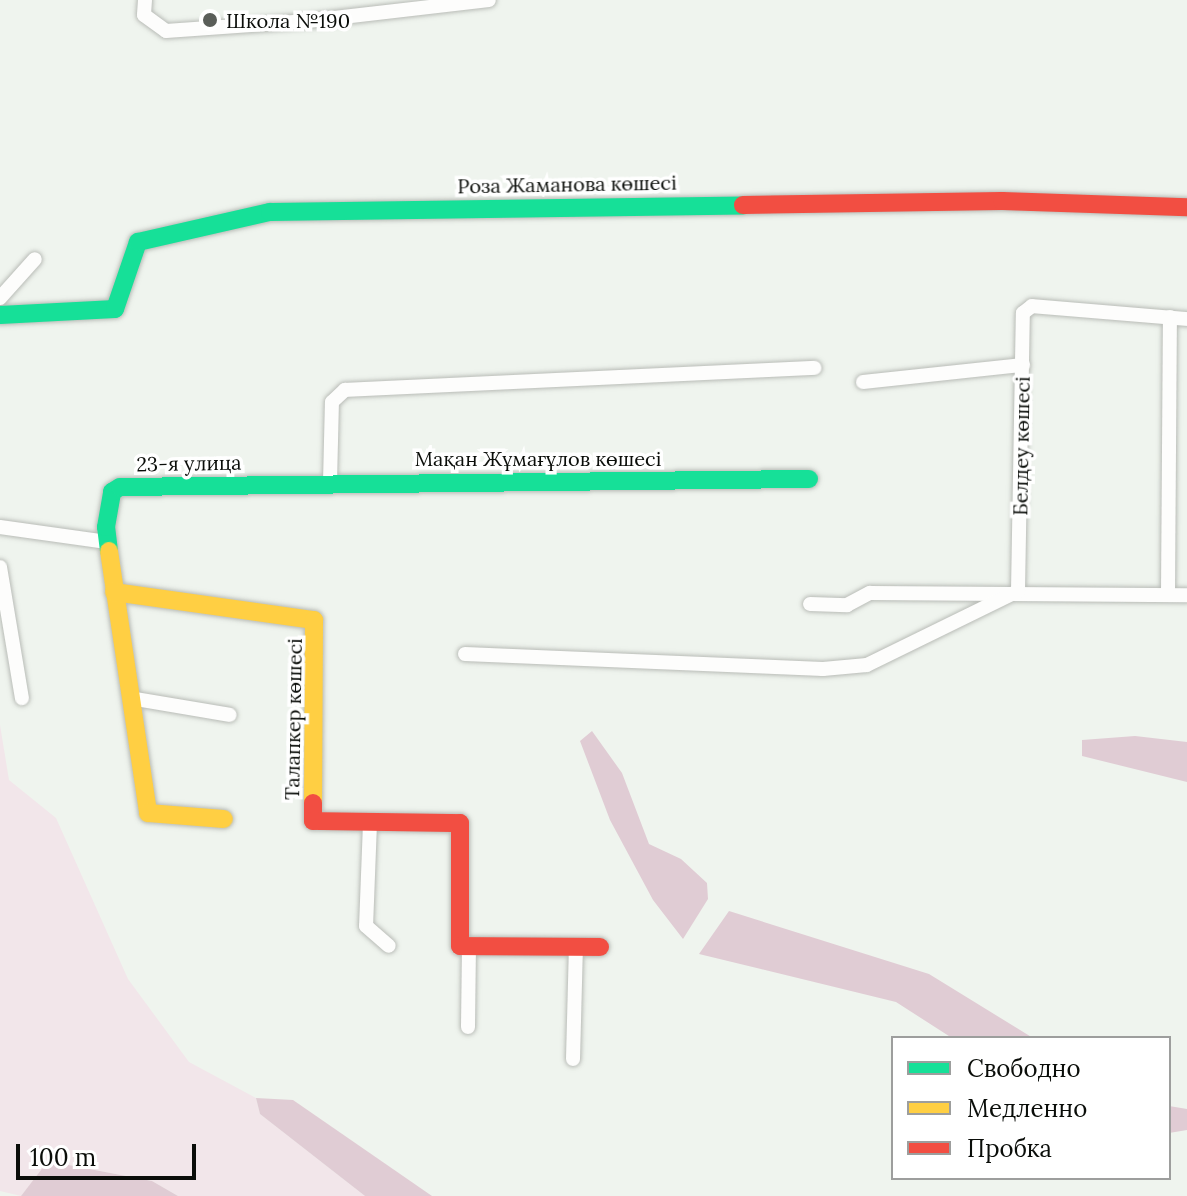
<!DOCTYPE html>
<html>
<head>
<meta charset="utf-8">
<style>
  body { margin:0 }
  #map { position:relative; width:1187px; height:1196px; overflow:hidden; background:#eff4ee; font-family:Lora,serif }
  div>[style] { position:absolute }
  .green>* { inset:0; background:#f2e6ea }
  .forest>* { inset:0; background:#e0ccd4 }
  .roads { filter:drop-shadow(0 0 2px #b9bcb7) drop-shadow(0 0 2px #b9bcb7) }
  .street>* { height:14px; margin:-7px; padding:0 7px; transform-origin:7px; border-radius:7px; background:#fdfdfc }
  .fast>* { height:18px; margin:-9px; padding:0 9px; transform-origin:9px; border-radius:9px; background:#16e098 }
  .slow>* { height:18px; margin:-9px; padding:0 9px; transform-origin:9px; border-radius:9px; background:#ffcf43 }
  .jam>* { height:18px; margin:-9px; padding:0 9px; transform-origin:9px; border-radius:9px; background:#f24e42 }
  .dots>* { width:22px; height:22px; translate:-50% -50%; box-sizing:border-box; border:4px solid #fff; border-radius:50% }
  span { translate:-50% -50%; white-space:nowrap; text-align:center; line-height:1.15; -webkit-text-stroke:7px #fff; paint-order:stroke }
  .poi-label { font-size:20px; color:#0a0d09 }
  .left { translate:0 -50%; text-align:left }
  .street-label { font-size:20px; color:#0a0d09 }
  .legend { position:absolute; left:891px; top:1036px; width:280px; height:144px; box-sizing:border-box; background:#fff; border:2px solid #9d9e9d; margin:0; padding:10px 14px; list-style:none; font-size:24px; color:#0a0d09 }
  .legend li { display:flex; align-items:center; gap:16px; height:40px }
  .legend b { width:40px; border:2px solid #9d9e9d }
  .scale { position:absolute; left:16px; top:1144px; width:180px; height:36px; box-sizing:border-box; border:4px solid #0a0d09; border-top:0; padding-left:10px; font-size:24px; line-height:28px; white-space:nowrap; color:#0a0d09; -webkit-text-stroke:6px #fff; paint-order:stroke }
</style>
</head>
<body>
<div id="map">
  <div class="green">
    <i style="clip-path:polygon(0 725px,9px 780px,56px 818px,128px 979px,189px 1062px,256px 1098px,260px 1114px,365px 1196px,178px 1196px,152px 1181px,49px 1161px,21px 1196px,0 1191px)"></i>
  </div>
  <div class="forest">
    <i style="clip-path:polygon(592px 731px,622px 773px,649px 844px,681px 859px,707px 883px,708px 899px,683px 939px,653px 900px,610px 820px,580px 741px)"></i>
    <i style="clip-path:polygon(1135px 736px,1187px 742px,1187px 782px,1082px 756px,1082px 740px)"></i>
    <i style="clip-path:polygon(729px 911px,929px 974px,1033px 1038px,952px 1038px,896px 1002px,699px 954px)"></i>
    <i style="clip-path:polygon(256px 1098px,293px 1100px,432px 1196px,365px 1196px,260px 1114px)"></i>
    <i style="clip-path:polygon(1169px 1106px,1187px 1109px,1187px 1130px,1169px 1133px)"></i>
    <i style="clip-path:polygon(48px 1161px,152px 1181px,178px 1196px,21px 1196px)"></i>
  </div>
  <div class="roads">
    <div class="street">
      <i style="left:145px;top:0;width:15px;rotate:94deg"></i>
      <i style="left:144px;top:15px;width:27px;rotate:36deg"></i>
      <i style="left:166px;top:31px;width:142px;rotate:-4deg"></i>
      <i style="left:308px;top:21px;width:182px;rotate:-6.6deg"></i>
      <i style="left:0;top:298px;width:52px;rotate:-48.1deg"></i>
      <i style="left:863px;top:382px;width:161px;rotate:-6.1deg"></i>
      <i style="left:330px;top:482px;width:80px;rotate:-88.6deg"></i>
      <i style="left:332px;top:402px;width:18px;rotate:-43deg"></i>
      <i style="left:345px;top:390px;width:470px;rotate:-2.7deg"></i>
      <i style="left:0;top:527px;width:108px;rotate:8deg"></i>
      <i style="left:0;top:567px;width:133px;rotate:80.5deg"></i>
      <i style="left:1018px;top:591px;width:278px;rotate:-89deg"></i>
      <i style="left:1023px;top:313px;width:11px;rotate:-38deg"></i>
      <i style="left:1032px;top:306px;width:156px;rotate:4.8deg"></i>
      <i style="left:1168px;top:593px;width:276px;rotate:-89.6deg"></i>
      <i style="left:810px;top:604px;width:37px;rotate:2deg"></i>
      <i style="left:847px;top:605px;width:26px;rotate:-28deg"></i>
      <i style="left:870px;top:593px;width:317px;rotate:0.4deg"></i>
      <i style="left:465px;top:654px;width:358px;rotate:2.4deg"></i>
      <i style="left:823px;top:669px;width:44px;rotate:-5.2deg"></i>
      <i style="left:867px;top:665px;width:168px;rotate:-26.1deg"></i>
      <i style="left:130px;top:698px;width:101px;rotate:9.6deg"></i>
      <i style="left:370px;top:823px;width:103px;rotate:92.2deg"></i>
      <i style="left:366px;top:926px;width:30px;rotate:41deg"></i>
      <i style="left:468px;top:1027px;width:81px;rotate:-89.3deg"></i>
      <i style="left:573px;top:1059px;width:112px;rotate:-88.5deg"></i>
    </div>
    <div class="fast">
      <i style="left:0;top:315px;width:115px;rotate:-3deg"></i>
      <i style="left:115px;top:309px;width:71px;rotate:-71.1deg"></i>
      <i style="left:138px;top:242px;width:135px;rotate:-12.8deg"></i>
      <i style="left:270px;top:212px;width:473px;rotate:-0.8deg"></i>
      <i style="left:109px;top:551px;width:24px;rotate:-97deg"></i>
      <i style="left:106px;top:527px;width:36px;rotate:-80deg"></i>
      <i style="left:112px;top:492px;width:9px;rotate:-32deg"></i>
      <i style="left:120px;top:487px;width:689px;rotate:-0.67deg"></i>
    </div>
    <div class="slow">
      <i style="left:109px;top:551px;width:265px;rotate:81.5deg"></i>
      <i style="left:148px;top:813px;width:76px;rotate:4.5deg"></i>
      <i style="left:114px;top:592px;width:202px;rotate:8deg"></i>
      <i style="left:314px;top:620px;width:183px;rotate:90.3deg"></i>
    </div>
    <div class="jam">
      <i style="left:743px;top:205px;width:259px;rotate:-0.9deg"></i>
      <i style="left:1002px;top:201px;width:185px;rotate:1.9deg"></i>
      <i style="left:313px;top:803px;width:18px;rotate:90deg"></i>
      <i style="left:313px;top:821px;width:147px;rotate:0.8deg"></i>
      <i style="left:460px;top:823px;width:123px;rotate:90deg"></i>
      <i style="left:460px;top:946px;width:140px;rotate:0.4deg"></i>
    </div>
  </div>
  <div class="dots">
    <i style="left:210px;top:20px;background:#5a5e59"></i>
  </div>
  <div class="poi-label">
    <span class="left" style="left:226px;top:20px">Школа №190</span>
  </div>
  <div class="street-label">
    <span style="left:567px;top:184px;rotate:-1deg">Роза Жаманова көшесі</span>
    <span style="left:1021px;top:446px;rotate:-89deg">Белдеу көшесі</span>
    <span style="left:538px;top:458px">Мақан Жұмағұлов көшесі</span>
    <span style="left:189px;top:463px;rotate:-1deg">23-я улица</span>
    <span style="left:293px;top:719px;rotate:-89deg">Талапкер көшесі</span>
  </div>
  <ul class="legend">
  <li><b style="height:10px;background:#16e098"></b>Свободно</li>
  <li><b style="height:10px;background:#ffcf43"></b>Медленно</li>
  <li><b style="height:10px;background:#f24e42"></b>Пробка</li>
  </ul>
  <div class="scale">100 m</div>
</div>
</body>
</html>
